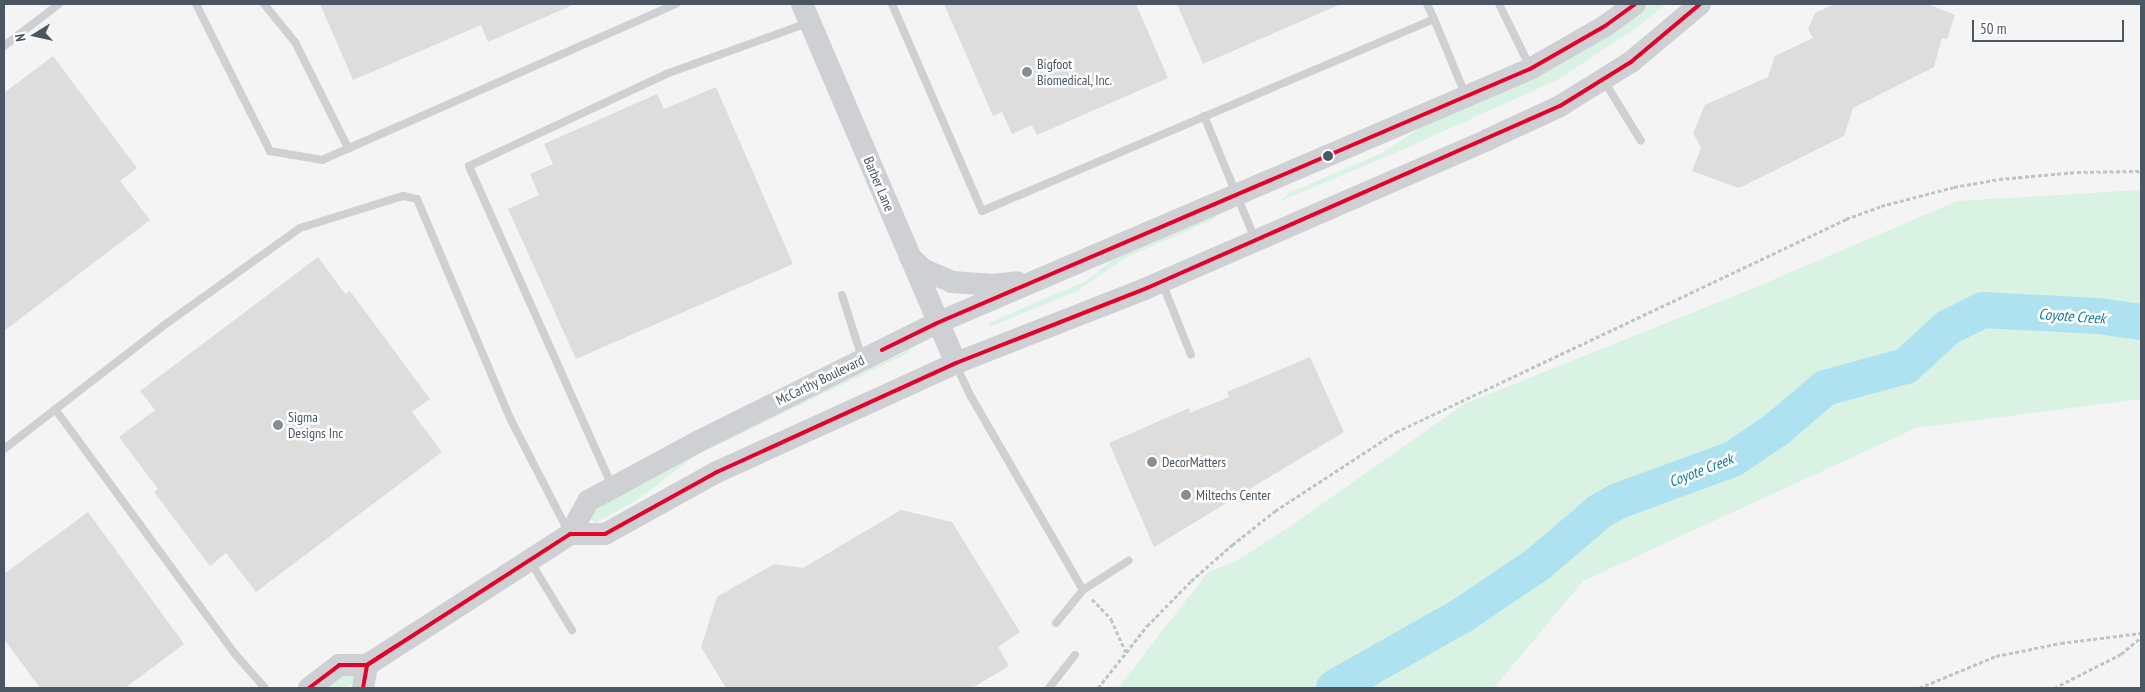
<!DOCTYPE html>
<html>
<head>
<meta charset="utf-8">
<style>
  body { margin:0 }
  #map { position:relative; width:2145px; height:692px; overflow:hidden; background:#f4f4f4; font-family:"PT Sans Narrow",sans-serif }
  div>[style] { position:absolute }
  .green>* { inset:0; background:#d9f2e3 }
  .river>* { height:36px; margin:-18px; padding:0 18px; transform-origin:18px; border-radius:18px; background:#aee2f0 }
  .building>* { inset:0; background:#ddddde }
  .path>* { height:3px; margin-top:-1.5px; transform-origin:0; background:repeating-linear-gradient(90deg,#bcc7c4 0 4px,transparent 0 6.5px) }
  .lane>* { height:8px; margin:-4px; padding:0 4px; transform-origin:4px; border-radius:4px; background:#ced0d2 }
  .secondary>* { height:22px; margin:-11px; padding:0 11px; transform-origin:11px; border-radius:11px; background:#ced0d4 }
  .bus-1>* { height:4px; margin:-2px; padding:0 2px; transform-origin:2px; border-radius:2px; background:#e4002b }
  .dots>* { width:14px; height:14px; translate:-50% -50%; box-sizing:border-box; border:2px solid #fff; border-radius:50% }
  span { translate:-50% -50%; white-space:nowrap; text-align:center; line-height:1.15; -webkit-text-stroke:5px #fff; paint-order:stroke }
  .poi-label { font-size:14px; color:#4a5661 }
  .left { translate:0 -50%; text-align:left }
  .street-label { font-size:14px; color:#4a5661 }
  .water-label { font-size:15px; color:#0c7c9b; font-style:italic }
  .frame { position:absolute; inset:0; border:5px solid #4a5661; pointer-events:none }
  .north { position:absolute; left:10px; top:10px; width:50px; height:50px; -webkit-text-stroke:4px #fff; paint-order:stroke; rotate:260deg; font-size:14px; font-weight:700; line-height:20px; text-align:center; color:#4a5661 }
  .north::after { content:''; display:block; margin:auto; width:18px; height:22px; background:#4a5661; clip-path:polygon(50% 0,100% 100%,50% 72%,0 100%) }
  .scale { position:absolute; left:1972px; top:20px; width:152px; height:22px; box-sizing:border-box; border:2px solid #4a5661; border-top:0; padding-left:6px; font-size:15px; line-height:18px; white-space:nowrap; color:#4a5661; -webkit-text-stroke:4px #fff; paint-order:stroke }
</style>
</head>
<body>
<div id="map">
  <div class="green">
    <i style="clip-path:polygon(1652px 4px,1666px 4px,1639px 26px,1557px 80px,1402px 150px,1278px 202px,1289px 193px,1382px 153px,1429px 122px,1550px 70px,1600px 41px)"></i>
    <i style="clip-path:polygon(2141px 190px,2141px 399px,1916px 428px,1583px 581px,1494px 688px,1118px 688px,1208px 572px,1237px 561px,1292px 525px,1464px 404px,1756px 287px,1957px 201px)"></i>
    <i style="clip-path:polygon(1216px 215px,1215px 219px,1125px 258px,1077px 291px,989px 327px,989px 323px,1086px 281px,1115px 258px)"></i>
    <i style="clip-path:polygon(911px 349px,908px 353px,695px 456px,637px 500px,596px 523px,592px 520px,589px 514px,676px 461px)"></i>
    <i style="clip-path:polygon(346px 670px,355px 676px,355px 681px,346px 688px,320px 688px)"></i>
  </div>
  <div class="river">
    <i style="left:1334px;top:688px;width:146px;rotate:-29.6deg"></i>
    <i style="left:1461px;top:616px;width:93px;rotate:-34deg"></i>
    <i style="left:1538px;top:564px;width:82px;rotate:-40.5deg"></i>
    <i style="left:1600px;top:511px;width:21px;rotate:-29deg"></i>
    <i style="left:1618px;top:501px;width:122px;rotate:-20.1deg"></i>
    <i style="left:1733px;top:459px;width:53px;rotate:-34.3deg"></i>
    <i style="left:1777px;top:429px;width:63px;rotate:-40.5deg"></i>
    <i style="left:1825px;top:388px;width:84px;rotate:-15.2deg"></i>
    <i style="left:1906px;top:366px;width:56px;rotate:-42.8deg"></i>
    <i style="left:1947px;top:328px;width:40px;rotate:-26.6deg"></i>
    <i style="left:1983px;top:310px;width:115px;rotate:3deg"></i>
    <i style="left:2098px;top:316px;width:43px;rotate:7.9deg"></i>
  </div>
  <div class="building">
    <i style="clip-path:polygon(320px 4px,575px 4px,488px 42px,481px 25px,353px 80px)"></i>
    <i style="clip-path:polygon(944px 4px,1136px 4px,1168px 78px,1037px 135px,1032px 125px,1012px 134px,1002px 112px,993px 116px)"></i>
    <i style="clip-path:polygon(1177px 4px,1341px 4px,1203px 64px)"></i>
    <i style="clip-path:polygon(1835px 4px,1928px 4px,1955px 15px,1947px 39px,1942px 38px,1934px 67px,1853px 108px,1844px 136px,1739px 188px,1692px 171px,1701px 148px,1693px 133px,1705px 105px,1768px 77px,1775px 56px,1813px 38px,1808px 29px,1815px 13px)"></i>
    <i style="clip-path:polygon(53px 56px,137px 168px,120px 181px,150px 220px,4px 331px,4px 93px)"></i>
    <i style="clip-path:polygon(716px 87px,793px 264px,576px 359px,508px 209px,539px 195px,530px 174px,553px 164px,544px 144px,657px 94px,664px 109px)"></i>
    <i style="clip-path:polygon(318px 257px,345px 294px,350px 291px,430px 399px,412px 412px,442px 452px,256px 592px,226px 553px,210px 566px,154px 492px,158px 489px,119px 437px,155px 410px,140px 391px)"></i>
    <i style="clip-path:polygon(1310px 357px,1344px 432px,1154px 547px,1109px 443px,1189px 408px,1190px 413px,1229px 397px,1227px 392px)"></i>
    <i style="clip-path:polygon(901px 510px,952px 522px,1020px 632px,998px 647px,1009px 666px,972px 688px,726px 688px,701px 647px,717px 597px,774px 564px,803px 568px)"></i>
    <i style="clip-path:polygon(88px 512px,184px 644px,125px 688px,40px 688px,4px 639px,4px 574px)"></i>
  </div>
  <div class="path">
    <i style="left:1092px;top:599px;width:28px;rotate:46deg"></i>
    <i style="left:1111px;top:619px;width:36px;rotate:66deg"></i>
    <i style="left:1098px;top:688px;width:79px;rotate:-51.7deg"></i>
    <i style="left:1147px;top:626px;width:63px;rotate:-45.6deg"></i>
    <i style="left:1191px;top:581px;width:55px;rotate:-41.3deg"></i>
    <i style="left:1232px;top:545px;width:55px;rotate:-38.3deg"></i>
    <i style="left:1275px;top:511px;width:145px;rotate:-33.1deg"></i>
    <i style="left:1396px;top:432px;width:498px;rotate:-25.3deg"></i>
    <i style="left:1846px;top:219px;width:37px;rotate:-20deg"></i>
    <i style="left:1881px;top:206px;width:75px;rotate:-14.6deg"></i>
    <i style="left:1954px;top:187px;width:46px;rotate:-10.1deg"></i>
    <i style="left:1999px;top:179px;width:78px;rotate:-5.1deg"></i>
    <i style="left:2077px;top:172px;width:64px;rotate:-0.9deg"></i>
    <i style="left:1919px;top:688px;width:83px;rotate:-22.6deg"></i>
    <i style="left:1996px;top:656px;width:66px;rotate:-11.3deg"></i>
    <i style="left:2061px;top:643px;width:81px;rotate:-7.1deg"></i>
    <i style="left:2054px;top:688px;width:75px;rotate:-26.9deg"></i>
    <i style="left:2121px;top:654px;width:26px;rotate:-40deg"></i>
  </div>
  <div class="lane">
    <i style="left:196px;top:4px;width:165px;rotate:63.3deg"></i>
    <i style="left:270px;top:151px;width:53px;rotate:9.8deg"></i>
    <i style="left:322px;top:160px;width:387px;rotate:-23.8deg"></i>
    <i style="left:264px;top:4px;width:49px;rotate:50.8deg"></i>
    <i style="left:295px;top:42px;width:119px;rotate:63.4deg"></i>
    <i style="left:892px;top:4px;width:226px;rotate:66.5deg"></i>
    <i style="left:982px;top:211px;width:491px;rotate:-23deg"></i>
    <i style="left:1434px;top:19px;width:17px;rotate:-115deg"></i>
    <i style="left:1499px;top:4px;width:70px;rotate:63.8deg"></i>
    <i style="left:1434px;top:19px;width:81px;rotate:67.5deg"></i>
    <i style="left:4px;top:46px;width:69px;rotate:-37.4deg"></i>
    <i style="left:1604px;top:81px;width:70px;rotate:58.3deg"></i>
    <i style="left:1204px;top:116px;width:133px;rotate:67.5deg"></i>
    <i style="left:1163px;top:285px;width:75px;rotate:68.2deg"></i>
    <i style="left:842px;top:295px;width:66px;rotate:72.4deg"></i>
    <i style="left:956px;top:365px;width:33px;rotate:65deg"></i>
    <i style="left:970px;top:395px;width:225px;rotate:59.9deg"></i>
    <i style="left:55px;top:409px;width:304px;rotate:53.7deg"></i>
    <i style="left:235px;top:654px;width:45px;rotate:48.6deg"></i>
    <i style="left:4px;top:449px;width:201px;rotate:-37.7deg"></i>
    <i style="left:163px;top:326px;width:168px;rotate:-35.6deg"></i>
    <i style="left:300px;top:228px;width:108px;rotate:-17.3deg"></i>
    <i style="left:403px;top:196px;width:14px;rotate:12deg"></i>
    <i style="left:417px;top:199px;width:240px;rotate:67deg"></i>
    <i style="left:511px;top:420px;width:123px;rotate:62.8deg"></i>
    <i style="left:612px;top:486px;width:350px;rotate:-114.1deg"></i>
    <i style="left:469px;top:166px;width:217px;rotate:-25deg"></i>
    <i style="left:666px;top:74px;width:151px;rotate:-19.8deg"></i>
    <i style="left:530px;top:561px;width:81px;rotate:58.7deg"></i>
    <i style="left:1056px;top:623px;width:43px;rotate:-50.7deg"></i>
    <i style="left:1083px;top:590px;width:54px;rotate:-32.8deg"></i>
    <i style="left:1049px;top:688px;width:42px;rotate:-51.8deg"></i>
  </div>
  <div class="secondary">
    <i style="left:802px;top:4px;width:391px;rotate:66.8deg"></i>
    <i style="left:910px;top:257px;width:19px;rotate:43deg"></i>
    <i style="left:924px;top:270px;width:30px;rotate:23deg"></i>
    <i style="left:952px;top:282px;width:42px;rotate:4.1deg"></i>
    <i style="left:994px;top:285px;width:23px;rotate:-7deg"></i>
    <i style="left:570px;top:534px;width:35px"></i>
    <i style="left:605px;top:534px;width:128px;rotate:-29deg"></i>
    <i style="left:717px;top:472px;width:263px;rotate:-24.5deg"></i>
    <i style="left:956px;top:363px;width:205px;rotate:-21.4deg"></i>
    <i style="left:1147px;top:288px;width:373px;rotate:-23.5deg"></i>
    <i style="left:1489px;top:139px;width:78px;rotate:-24.9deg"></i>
    <i style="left:1560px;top:106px;width:84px;rotate:-31.8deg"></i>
    <i style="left:1631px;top:62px;width:90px;rotate:-40deg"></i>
    <i style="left:309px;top:688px;width:38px;rotate:-37deg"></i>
    <i style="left:339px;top:665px;width:28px"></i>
    <i style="left:367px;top:665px;width:242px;rotate:-32.8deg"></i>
    <i style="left:570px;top:534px;width:38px;rotate:-61deg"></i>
    <i style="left:588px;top:501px;width:126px;rotate:-28.4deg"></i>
    <i style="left:699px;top:441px;width:266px;rotate:-26.4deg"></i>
    <i style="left:937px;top:323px;width:645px;rotate:-23.19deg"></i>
    <i style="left:1530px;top:69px;width:86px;rotate:-29.8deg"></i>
    <i style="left:1605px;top:26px;width:37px;rotate:-36deg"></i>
    <i style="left:363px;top:688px;width:23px;rotate:-80deg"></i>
  </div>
  <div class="bus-1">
    <i style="left:882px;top:350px;width:61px;rotate:-26.1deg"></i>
    <i style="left:937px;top:323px;width:645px;rotate:-23.19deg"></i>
    <i style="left:1530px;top:69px;width:86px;rotate:-29.8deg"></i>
    <i style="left:1605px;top:26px;width:37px;rotate:-36deg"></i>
    <i style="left:309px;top:688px;width:38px;rotate:-37deg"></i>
    <i style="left:339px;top:665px;width:28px"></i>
    <i style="left:367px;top:665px;width:35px;rotate:-33deg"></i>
    <i style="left:363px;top:688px;width:23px;rotate:-80deg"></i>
    <i style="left:367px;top:665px;width:242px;rotate:-32.8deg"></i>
    <i style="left:570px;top:534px;width:35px"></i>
    <i style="left:605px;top:534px;width:128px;rotate:-29deg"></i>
    <i style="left:717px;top:472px;width:263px;rotate:-24.5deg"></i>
    <i style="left:956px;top:363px;width:205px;rotate:-21.4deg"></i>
    <i style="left:1147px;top:288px;width:451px;rotate:-23.8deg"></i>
    <i style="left:1560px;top:106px;width:84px;rotate:-31.8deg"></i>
    <i style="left:1631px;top:62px;width:90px;rotate:-40deg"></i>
  </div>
  <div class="dots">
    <i style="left:1027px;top:72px;background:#868d94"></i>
    <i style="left:1328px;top:156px;background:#4a5661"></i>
    <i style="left:278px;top:425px;background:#868d94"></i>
    <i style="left:1152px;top:462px;background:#868d94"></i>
    <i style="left:1186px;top:495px;background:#868d94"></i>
  </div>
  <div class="poi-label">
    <span class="left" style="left:1037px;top:72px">Bigfoot<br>Biomedical, Inc.</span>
    <span class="left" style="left:288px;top:425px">Sigma<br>Designs Inc</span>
    <span class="left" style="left:1162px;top:462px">DecorMatters</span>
    <span class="left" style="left:1196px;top:495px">Miltechs Center</span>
  </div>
  <div class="street-label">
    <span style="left:879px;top:184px;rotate:67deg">Barber Lane</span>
    <span style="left:820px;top:380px;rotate:-26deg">McCarthy Boulevard</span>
  </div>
  <div class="water-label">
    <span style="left:2072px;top:316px;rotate:4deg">Coyote Creek</span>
    <span style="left:1701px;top:470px;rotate:-21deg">Coyote Creek</span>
  </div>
  <div class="frame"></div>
  <div class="north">N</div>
  <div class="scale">50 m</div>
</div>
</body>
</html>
